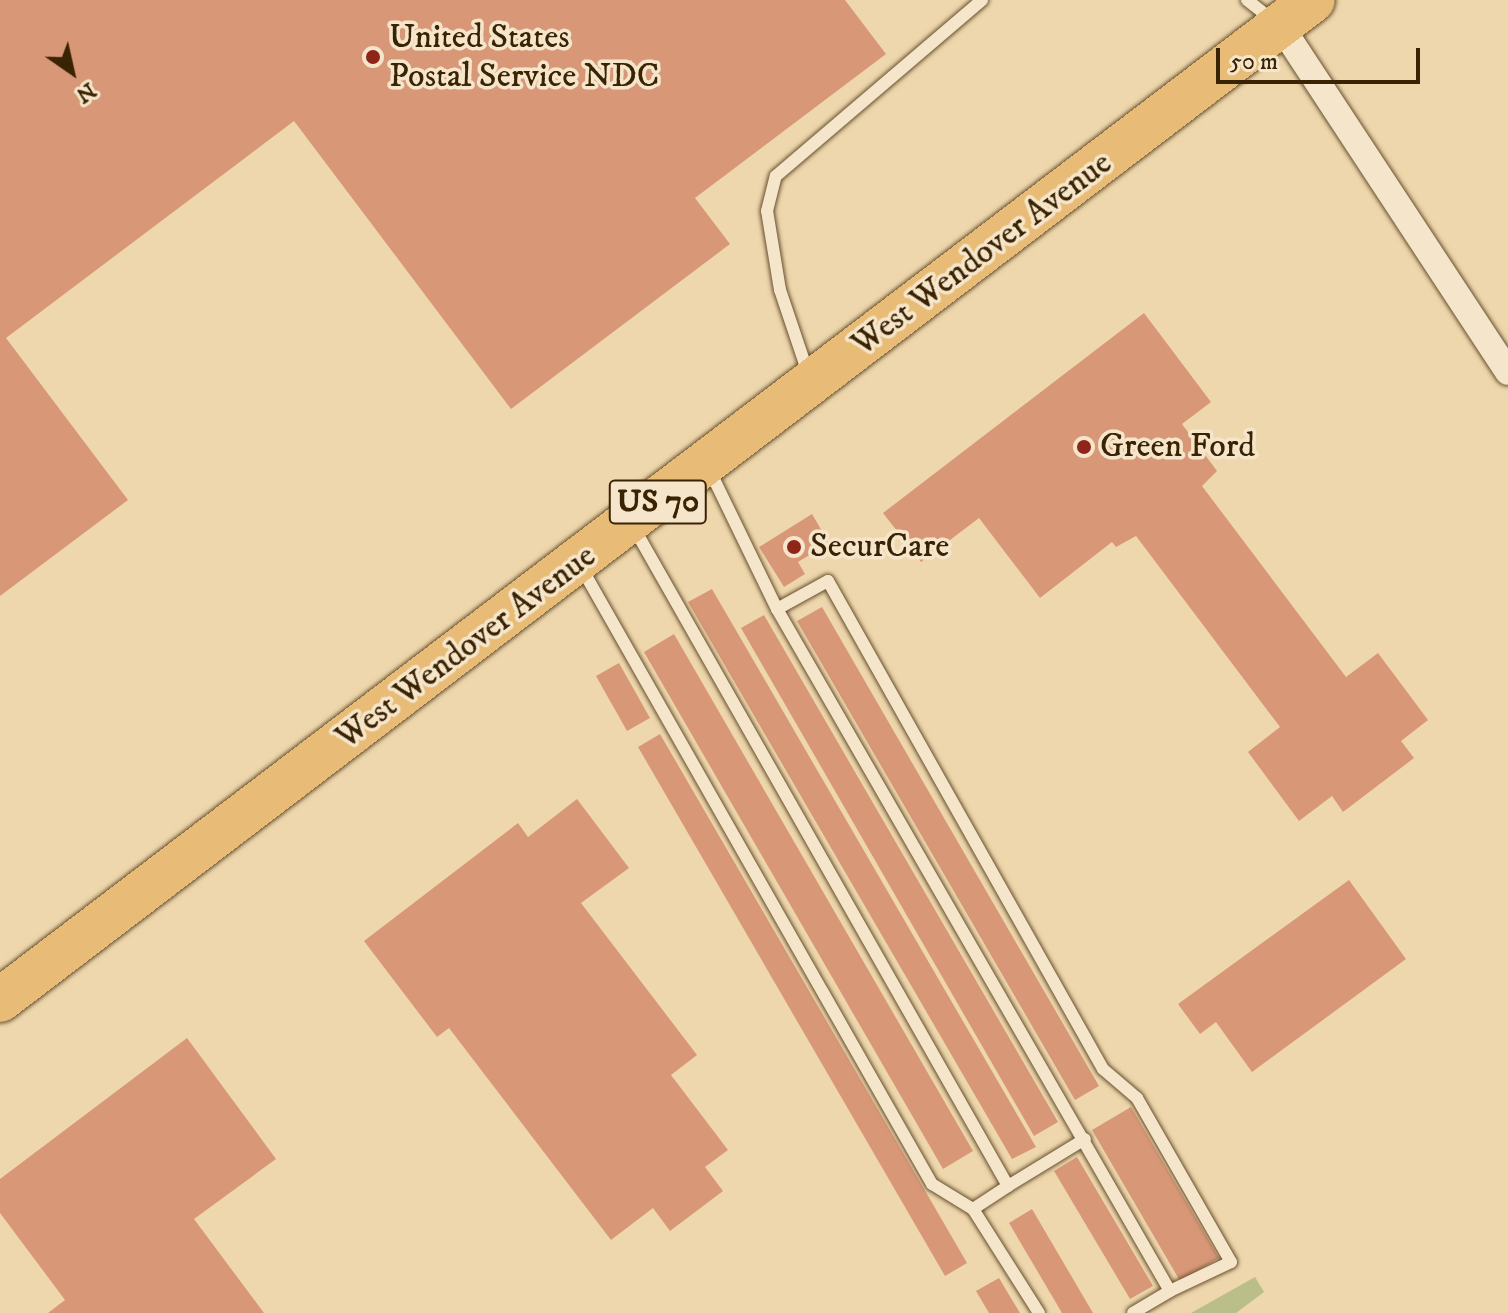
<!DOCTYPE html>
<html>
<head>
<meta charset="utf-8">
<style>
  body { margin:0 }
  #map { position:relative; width:1508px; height:1313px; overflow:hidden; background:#efd7ad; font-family:"IM FELL DW Pica",serif }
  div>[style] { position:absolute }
  .green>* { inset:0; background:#babe89 }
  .building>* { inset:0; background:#d89878 }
  .roads { filter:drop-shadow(0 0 2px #66502e) drop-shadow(0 0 2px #66502e) }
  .lane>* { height:12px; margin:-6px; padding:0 6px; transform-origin:6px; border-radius:6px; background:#f5e5ca }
  .street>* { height:26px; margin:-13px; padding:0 13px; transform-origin:13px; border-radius:13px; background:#f5e5ca }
  .highway>* { height:44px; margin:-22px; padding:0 22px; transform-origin:22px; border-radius:22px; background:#e8bc76 }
  .dots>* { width:22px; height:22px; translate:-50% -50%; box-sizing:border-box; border:4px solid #f5e5ca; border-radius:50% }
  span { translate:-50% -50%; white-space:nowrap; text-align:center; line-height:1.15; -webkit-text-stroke:7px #f5e5ca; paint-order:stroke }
  .shield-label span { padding:2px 6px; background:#f5e5ca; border:2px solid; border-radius:6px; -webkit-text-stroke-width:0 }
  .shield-label { font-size:32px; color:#392303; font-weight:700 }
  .poi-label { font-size:34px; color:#392303 }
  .left { translate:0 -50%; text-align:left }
  .street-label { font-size:34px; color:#392303 }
  .north { position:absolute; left:32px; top:32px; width:80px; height:80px; -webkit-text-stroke:6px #f5e5ca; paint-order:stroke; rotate:146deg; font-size:22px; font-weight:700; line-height:32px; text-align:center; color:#392303 }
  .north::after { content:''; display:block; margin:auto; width:28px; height:36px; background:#392303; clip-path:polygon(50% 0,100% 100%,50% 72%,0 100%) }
  .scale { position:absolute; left:1216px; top:48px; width:204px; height:36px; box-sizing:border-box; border:4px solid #392303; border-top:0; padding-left:10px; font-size:24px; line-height:28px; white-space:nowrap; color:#392303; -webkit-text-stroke:6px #f5e5ca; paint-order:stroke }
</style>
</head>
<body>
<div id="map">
  <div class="green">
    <i style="clip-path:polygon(1255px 1277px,1264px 1292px,1236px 1313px,1191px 1313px)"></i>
  </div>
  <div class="building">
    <i style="clip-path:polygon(0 0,845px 0,886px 54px,695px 198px,730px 244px,511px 409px,294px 121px,6px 338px,128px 500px,0 596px)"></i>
    <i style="clip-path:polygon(1144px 313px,1211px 402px,1182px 424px,1217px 471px,1202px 486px,1346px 677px,1378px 653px,1428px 720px,1401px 741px,1414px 758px,1343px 812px,1332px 796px,1299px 821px,1248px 752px,1280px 727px,1136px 536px,1116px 547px,1112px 542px,1040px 598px,979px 518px,921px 562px,883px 513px)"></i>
    <i style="clip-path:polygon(812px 514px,829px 543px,798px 562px,805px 574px,784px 587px,759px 547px)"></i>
    <i style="clip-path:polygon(712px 589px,1036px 1147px,1012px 1159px,688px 602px)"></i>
    <i style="clip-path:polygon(822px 607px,1099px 1086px,1075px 1100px,797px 621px)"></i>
    <i style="clip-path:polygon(764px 615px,1058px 1122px,1034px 1136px,741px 628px)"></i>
    <i style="clip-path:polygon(674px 634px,973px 1151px,943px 1169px,644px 652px)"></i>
    <i style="clip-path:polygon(619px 663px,650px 718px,627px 731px,596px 676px)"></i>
    <i style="clip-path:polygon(660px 734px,967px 1263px,945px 1276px,638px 747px)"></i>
    <i style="clip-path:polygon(577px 799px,629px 868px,581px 903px,697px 1055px,671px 1075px,728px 1150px,705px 1167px,723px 1191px,670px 1231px,653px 1208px,611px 1240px,449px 1028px,437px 1037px,364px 941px,518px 823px,528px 837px)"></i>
    <i style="clip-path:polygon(1349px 880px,1406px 959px,1252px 1072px,1216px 1022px,1200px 1034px,1178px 1004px)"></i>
    <i style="clip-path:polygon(187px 1038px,276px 1159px,194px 1219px,264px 1313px,48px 1313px,65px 1300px,0 1213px,0 1179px)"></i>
    <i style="clip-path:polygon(1131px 1107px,1219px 1258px,1180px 1281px,1092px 1130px)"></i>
    <i style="clip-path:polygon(1077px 1157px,1153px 1286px,1130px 1299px,1054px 1171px)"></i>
    <i style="clip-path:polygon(1032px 1209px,1093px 1313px,1062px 1313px,1009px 1223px)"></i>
    <i style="clip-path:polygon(999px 1278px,1020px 1313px,989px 1313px,976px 1291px)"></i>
  </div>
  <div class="roads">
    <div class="lane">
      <i style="left:1247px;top:0;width:33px;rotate:38deg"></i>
      <i style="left:808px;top:373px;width:88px;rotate:-108.6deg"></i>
      <i style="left:780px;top:290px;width:80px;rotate:-99.3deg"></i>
      <i style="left:767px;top:211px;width:36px;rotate:-76deg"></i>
      <i style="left:776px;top:176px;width:271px;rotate:-40.5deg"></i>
      <i style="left:710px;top:471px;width:153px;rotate:64.1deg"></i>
      <i style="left:777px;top:609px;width:787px;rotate:60.05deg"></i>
      <i style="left:1170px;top:1291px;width:43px;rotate:149.3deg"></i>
      <i style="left:634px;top:528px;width:757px;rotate:60.39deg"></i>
      <i style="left:1008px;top:1186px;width:90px;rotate:-31.4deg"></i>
      <i style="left:581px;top:567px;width:710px;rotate:60.37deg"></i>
      <i style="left:932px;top:1184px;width:48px;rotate:31.4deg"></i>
      <i style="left:973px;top:1209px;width:123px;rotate:57.6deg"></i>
      <i style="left:777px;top:609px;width:58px;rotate:-28.8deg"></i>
      <i style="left:828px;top:581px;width:560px;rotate:60.6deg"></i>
      <i style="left:1103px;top:1069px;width:45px;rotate:40.5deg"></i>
      <i style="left:1137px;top:1098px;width:189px;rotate:60.2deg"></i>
      <i style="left:1231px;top:1262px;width:68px;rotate:154.6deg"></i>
      <i style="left:973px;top:1209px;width:42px;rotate:-33.3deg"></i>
    </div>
    <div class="street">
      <i style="left:1280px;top:25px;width:415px;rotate:56.7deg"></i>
    </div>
    <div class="highway">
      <i style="left:0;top:1000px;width:1650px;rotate:-37.29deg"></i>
    </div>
  </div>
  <div class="dots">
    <i style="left:373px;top:57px;background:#8f2418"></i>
    <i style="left:1084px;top:447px;background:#8f2418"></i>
    <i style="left:794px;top:547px;background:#8f2418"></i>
  </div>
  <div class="shield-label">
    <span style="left:658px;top:502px">US 70</span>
  </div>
  <div class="poi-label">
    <span class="left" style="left:389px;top:57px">United States<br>Postal Service NDC</span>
    <span class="left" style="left:1100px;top:447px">Green Ford</span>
    <span class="left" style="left:810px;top:547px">SecurCare</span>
  </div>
  <div class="street-label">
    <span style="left:982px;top:254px;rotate:-37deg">West Wendover Avenue</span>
    <span style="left:466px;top:647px;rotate:-37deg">West Wendover Avenue</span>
  </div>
  <div class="north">N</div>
  <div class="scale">50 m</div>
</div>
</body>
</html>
